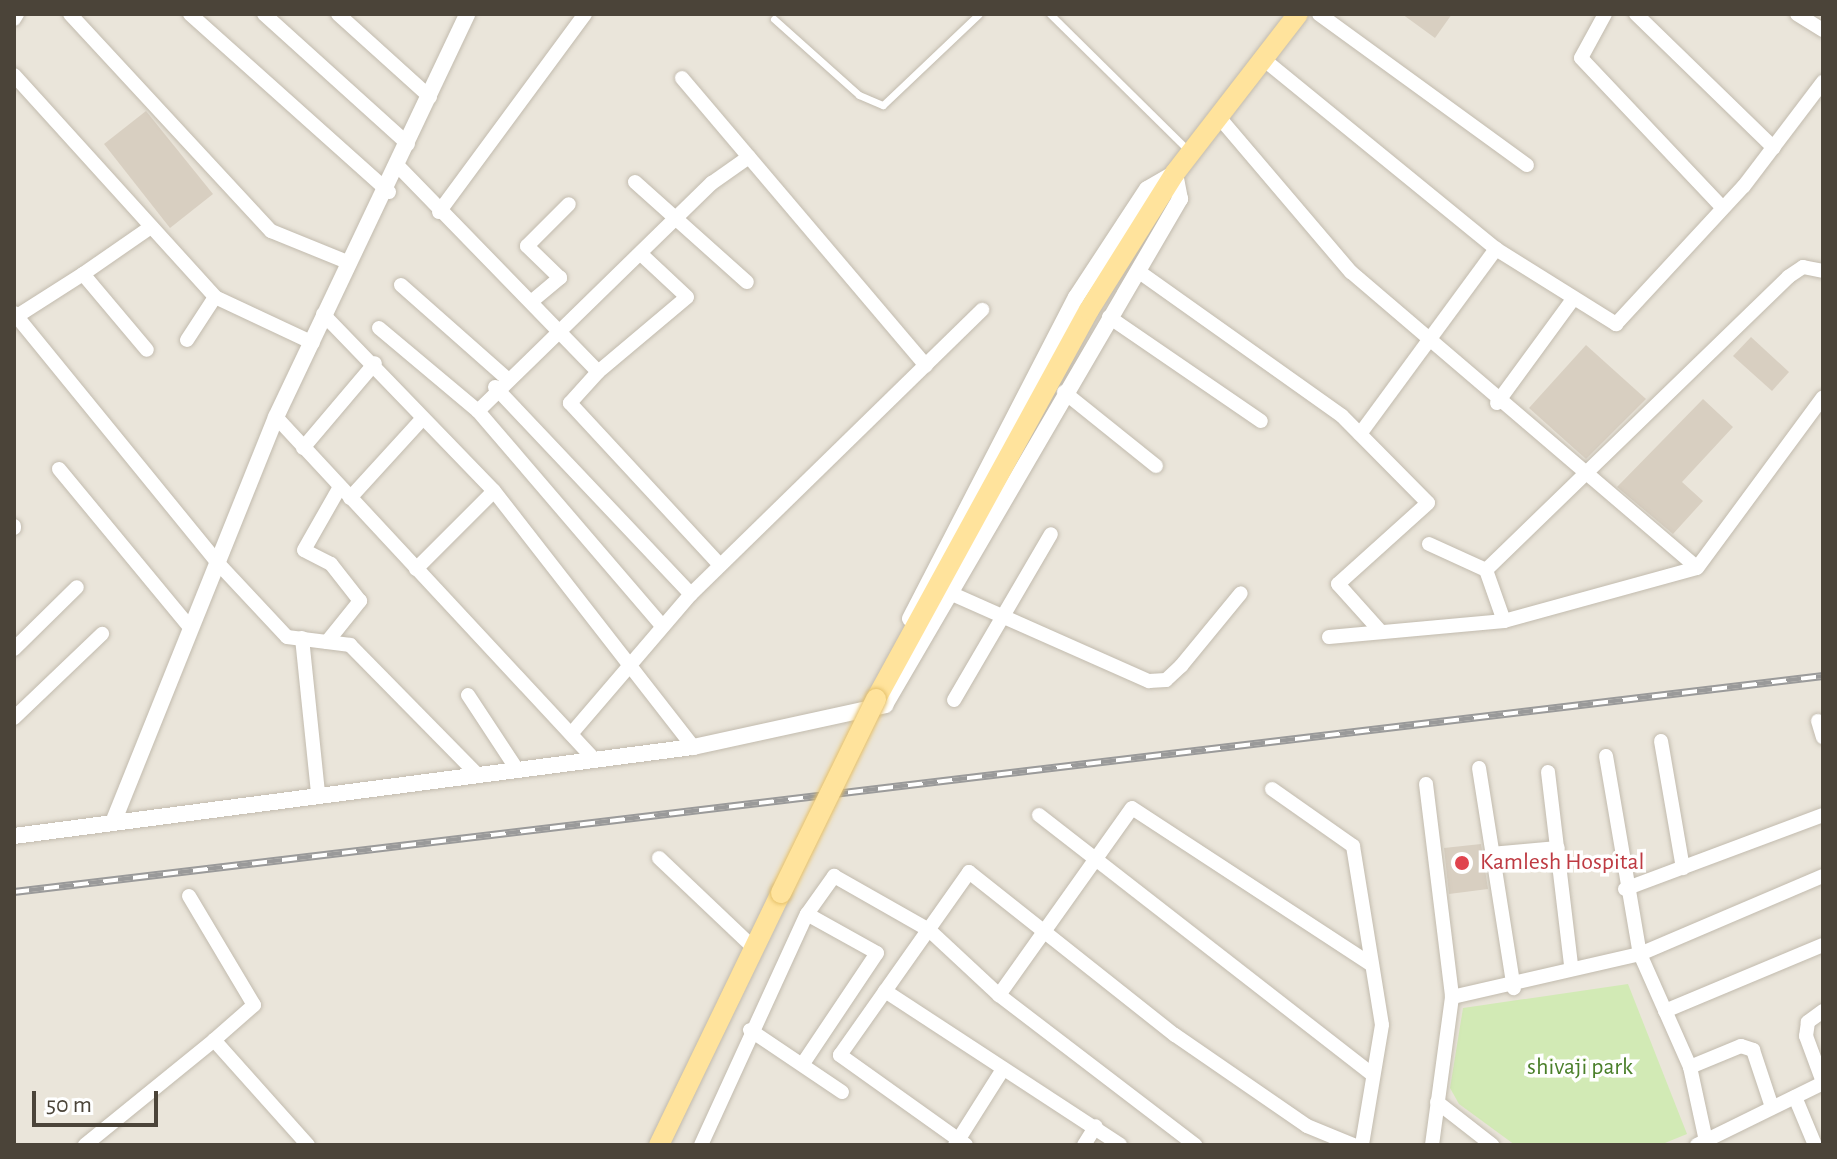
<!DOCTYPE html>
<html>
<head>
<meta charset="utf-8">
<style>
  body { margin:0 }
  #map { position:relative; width:1837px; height:1159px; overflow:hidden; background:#f6f3ec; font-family:"Alegreya Sans",sans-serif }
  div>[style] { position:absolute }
  .residential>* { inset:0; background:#eae5da }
  .green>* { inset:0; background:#d2eab5 }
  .building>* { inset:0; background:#d8cfc1 }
  .roads { filter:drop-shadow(0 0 2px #c2bbae) drop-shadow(0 0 2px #c2bbae) }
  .service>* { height:7px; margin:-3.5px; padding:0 3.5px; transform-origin:3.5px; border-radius:3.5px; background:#fff }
  .minor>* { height:14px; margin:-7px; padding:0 7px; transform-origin:7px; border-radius:7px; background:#fff }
  .tertiary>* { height:16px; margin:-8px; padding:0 8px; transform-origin:8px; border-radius:8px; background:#fff }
  .primary>* { height:20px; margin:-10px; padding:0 10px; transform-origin:10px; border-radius:10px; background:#ffe39c }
  .rail>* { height:8px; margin-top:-4px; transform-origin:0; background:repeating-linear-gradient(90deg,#fff 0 15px,#9a9a9a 0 30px); box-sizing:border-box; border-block:2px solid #9a9a9a }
  .bridges { filter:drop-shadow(0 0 2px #e6c16a) drop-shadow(0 0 2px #e6c16a) }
  .primary-bridge>* { height:20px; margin:-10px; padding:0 10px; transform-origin:10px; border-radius:10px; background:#ffe39c }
  .dots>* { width:22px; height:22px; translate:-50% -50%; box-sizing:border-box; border:4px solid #fff; border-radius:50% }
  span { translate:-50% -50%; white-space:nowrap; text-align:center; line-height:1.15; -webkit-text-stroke:7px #fff; paint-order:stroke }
  .health-label { font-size:24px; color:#be3a42 }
  .left { translate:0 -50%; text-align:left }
  .park-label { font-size:24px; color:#4a7f2a }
  .frame { position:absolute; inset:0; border:16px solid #4b4439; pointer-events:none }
  .scale { position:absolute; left:32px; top:1091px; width:126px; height:36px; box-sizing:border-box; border:4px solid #4b4439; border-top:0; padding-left:10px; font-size:24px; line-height:28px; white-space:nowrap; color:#4b4439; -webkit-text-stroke:6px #fff; paint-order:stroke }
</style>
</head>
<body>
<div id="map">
  <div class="residential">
    <i style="clip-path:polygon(14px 14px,1823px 14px,1823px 1145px,14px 1145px)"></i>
  </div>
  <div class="green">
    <i style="clip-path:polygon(1628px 984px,1687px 1134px,1660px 1145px,1515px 1145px,1459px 1104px,1450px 1088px,1463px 1008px)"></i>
  </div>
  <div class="building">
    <i style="clip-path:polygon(1402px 14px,1452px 14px,1435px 38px)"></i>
    <i style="clip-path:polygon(146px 111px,213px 194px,170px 228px,104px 144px)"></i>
    <i style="clip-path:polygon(1751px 337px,1789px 372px,1772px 391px,1733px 356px)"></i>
    <i style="clip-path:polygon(1586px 345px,1646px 399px,1586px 459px,1529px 408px)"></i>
    <i style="clip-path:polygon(1703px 399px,1733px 427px,1682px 482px,1703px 501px,1673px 534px,1617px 487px)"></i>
    <i style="clip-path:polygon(1481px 844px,1488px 889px,1449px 894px,1444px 848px)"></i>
  </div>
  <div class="roads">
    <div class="service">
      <i style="left:1050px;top:14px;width:195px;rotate:44.6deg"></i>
      <i style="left:774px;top:19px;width:114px;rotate:41.8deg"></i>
      <i style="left:859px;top:95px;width:26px;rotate:23deg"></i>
      <i style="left:883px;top:105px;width:132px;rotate:-43.5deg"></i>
    </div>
    <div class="minor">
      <i style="left:70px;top:14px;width:296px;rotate:47.2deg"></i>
      <i style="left:271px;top:231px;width:85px;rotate:22.1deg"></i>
      <i style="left:190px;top:14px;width:267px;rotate:41.8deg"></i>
      <i style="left:264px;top:14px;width:194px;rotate:42.1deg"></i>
      <i style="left:338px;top:14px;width:124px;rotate:42.1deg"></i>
      <i style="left:1319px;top:14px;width:257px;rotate:36deg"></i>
      <i style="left:1605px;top:14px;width:50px;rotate:118.6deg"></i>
      <i style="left:1581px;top:58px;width:204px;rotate:46.6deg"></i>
      <i style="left:1636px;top:14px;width:192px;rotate:44.2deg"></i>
      <i style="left:1797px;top:14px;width:31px;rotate:32deg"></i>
      <i style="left:14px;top:19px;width:6px;rotate:-59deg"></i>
      <i style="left:1262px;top:58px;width:302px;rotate:39.2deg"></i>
      <i style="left:1496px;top:249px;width:142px;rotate:32deg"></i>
      <i style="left:1616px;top:324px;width:188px;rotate:-47.2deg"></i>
      <i style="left:1744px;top:186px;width:131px;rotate:-52.8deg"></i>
      <i style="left:14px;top:75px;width:299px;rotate:47.8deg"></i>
      <i style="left:215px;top:297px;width:108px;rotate:25.1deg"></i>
      <i style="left:682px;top:78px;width:377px;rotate:49.7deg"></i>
      <i style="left:1218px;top:116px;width:205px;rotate:49.6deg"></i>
      <i style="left:1351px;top:272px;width:455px;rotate:40.5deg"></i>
      <i style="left:398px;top:166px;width:287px;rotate:45.8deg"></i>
      <i style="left:598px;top:372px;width:116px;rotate:-40.1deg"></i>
      <i style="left:687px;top:297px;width:64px;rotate:-136.9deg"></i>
      <i style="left:635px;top:182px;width:150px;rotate:41.8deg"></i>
      <i style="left:439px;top:212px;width:246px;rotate:-53.6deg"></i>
      <i style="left:1138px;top:271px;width:250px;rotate:35.4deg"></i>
      <i style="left:1342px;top:416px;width:122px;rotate:45.3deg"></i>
      <i style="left:1428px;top:503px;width:121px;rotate:138deg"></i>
      <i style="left:1338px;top:584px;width:64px;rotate:48.1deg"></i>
      <i style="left:83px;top:274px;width:83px;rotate:-34.7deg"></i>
      <i style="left:401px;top:285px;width:139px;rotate:41.5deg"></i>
      <i style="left:531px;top:302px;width:38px;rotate:-40deg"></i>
      <i style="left:560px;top:278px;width:46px;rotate:-135.9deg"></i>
      <i style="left:527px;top:246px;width:59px;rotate:-45deg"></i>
      <i style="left:14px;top:313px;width:320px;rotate:50.8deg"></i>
      <i style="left:216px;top:561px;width:104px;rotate:46.9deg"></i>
      <i style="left:287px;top:637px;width:64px;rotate:7.2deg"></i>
      <i style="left:350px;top:645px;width:178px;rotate:45.5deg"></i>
      <i style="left:323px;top:314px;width:246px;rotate:46deg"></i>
      <i style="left:494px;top:491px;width:324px;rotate:52.1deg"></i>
      <i style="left:1109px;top:317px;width:184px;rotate:34.4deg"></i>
      <i style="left:14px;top:318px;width:82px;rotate:-32.5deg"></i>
      <i style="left:83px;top:274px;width:99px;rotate:49.9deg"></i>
      <i style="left:379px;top:328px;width:129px;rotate:40deg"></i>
      <i style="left:478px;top:411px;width:283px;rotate:49.4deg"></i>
      <i style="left:187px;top:340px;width:51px;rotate:-56.9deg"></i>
      <i style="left:598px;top:372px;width:42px;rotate:132.1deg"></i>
      <i style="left:570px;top:403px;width:221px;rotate:47.2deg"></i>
      <i style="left:495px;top:387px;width:285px;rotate:46.6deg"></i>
      <i style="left:1064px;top:392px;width:118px;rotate:38.8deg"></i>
      <i style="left:1497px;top:403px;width:125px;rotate:-53.8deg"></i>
      <i style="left:478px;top:411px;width:327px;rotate:-44.3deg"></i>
      <i style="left:712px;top:183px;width:45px;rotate:-35.1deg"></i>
      <i style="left:276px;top:417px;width:467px;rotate:47.1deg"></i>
      <i style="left:1360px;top:434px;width:230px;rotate:-53.7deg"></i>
      <i style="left:303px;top:448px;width:111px;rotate:-49.7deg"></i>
      <i style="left:59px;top:469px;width:204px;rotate:50.4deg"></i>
      <i style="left:350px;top:498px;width:108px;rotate:-47.6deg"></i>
      <i style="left:14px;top:526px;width:2px;rotate:90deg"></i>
      <i style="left:1429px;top:544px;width:63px;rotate:24.5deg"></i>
      <i style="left:1486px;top:570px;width:54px;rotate:70.6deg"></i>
      <i style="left:416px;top:569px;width:110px;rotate:-45deg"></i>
      <i style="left:1486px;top:570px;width:421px;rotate:-44.1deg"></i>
      <i style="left:1788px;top:277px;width:18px;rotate:-34deg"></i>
      <i style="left:1803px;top:267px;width:20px;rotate:11deg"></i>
      <i style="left:950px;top:593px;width:218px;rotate:23.9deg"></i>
      <i style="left:1149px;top:681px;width:17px;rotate:-3deg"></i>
      <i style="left:1166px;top:680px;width:21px;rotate:-43deg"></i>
      <i style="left:1181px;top:666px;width:94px;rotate:-50.6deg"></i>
      <i style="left:1329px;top:637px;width:176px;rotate:-5.2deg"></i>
      <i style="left:1504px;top:621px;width:200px;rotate:-15.4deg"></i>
      <i style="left:1697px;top:568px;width:212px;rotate:-53.6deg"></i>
      <i style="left:302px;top:638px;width:155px;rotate:84.1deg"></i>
      <i style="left:327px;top:642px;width:53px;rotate:-51.2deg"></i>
      <i style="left:360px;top:601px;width:47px;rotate:-128.1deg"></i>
      <i style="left:331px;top:564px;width:30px;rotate:-153deg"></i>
      <i style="left:304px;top:550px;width:73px;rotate:-60.3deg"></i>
      <i style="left:14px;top:649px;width:88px;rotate:-44.5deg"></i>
      <i style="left:468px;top:695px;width:87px;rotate:56.7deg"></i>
      <i style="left:954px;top:700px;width:192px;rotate:-59.7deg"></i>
      <i style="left:14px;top:718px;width:122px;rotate:-43.7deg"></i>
      <i style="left:1818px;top:721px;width:17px;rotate:73deg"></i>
      <i style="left:571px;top:734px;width:184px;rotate:-49.4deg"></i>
      <i style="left:691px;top:594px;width:407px;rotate:-44.3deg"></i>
      <i style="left:1661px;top:741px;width:129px;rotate:80.2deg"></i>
      <i style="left:1606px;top:756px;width:201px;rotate:80.3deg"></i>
      <i style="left:1640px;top:954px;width:199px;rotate:-23.1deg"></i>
      <i style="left:1479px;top:768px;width:223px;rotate:81deg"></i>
      <i style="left:1548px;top:772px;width:194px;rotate:83.2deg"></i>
      <i style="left:1426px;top:784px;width:215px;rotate:83deg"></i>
      <i style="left:1272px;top:789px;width:99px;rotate:35.1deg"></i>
      <i style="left:1353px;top:846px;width:181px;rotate:80.8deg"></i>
      <i style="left:1382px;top:1025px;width:122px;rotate:99.5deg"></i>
      <i style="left:1039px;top:815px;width:420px;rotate:37.9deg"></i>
      <i style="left:1491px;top:854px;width:67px;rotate:-5.1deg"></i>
      <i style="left:659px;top:858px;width:131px;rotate:43.5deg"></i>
      <i style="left:1625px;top:889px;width:211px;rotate:-20.5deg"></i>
      <i style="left:189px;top:896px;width:127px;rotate:59.2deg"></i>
      <i style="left:254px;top:1005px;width:53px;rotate:138.8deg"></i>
      <i style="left:214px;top:1040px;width:141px;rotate:48.2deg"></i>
      <i style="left:885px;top:991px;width:281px;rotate:33.2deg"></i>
      <i style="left:999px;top:995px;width:229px;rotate:-54.6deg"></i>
      <i style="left:1132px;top:808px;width:287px;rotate:33.2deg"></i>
      <i style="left:1665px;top:1011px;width:171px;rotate:-22.7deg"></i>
      <i style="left:1823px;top:1011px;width:19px;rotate:144deg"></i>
      <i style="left:1808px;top:1022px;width:14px;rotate:98deg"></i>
      <i style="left:1806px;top:1036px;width:49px;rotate:69.7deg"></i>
      <i style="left:750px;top:1030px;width:111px;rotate:34deg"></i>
      <i style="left:804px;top:1062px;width:131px;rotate:-56.2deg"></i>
      <i style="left:877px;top:953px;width:80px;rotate:-150.9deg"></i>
      <i style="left:1690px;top:1067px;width:55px;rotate:-22.4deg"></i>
      <i style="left:1741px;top:1046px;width:13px;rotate:18deg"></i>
      <i style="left:1753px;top:1050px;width:57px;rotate:71.6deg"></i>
      <i style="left:1795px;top:1097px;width:52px;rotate:67.4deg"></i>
      <i style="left:1437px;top:1102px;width:70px;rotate:38deg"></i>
      <i style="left:85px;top:1145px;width:166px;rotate:-39.1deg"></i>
      <i style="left:701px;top:1145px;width:254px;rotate:-65.4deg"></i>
      <i style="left:807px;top:914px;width:47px;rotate:-54.6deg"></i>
      <i style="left:834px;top:876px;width:109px;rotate:29.6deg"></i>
      <i style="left:929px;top:930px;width:96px;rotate:42.9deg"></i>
      <i style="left:999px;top:995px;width:247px;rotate:37.4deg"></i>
      <i style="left:955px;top:1145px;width:90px;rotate:-57.7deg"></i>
      <i style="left:966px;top:1145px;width:155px;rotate:-144.5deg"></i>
      <i style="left:840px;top:1055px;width:224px;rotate:-54.8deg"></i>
      <i style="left:969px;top:872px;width:263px;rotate:38.4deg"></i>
      <i style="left:1175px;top:1035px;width:160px;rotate:34.6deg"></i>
      <i style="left:1307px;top:1126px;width:50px;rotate:22.4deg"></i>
      <i style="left:1084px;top:1145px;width:22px;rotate:-58deg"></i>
      <i style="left:1432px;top:1145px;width:149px;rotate:-82.3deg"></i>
      <i style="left:1452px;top:997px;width:193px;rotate:-12.9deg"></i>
      <i style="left:1640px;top:954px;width:124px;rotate:66.1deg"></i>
      <i style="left:1690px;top:1067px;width:76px;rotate:77.8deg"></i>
      <i style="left:1697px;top:1145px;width:140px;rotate:-26.2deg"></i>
    </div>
    <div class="tertiary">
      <i style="left:114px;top:820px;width:434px;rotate:-68.1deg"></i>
      <i style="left:276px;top:417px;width:446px;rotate:-64.6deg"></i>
      <i style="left:14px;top:836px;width:685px;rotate:-7.47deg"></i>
      <i style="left:693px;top:747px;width:197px;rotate:-12.3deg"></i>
      <i style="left:885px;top:705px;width:586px;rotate:-59.76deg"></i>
      <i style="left:1180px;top:199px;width:26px;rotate:-101deg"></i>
      <i style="left:1175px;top:173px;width:32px;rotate:150deg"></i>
      <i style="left:1147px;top:189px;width:129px;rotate:123.3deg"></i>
      <i style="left:1076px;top:297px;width:362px;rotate:117.3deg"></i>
    </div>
    <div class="primary">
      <i style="left:876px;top:699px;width:443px;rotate:-61.3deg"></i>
      <i style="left:1089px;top:310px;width:162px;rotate:-57.9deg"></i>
      <i style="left:1175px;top:173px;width:201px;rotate:-52.3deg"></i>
      <i style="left:659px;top:1145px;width:280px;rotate:-64.2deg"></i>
    </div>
  </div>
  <div class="rail">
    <i style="left:14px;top:892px;width:1822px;rotate:-6.81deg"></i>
  </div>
  <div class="bridges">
    <div class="primary-bridge">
      <i style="left:781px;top:893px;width:216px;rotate:-63.9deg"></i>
    </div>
  </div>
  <div class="dots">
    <i style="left:1462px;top:863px;background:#e0444e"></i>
  </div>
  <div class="health-label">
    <span class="left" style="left:1480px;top:863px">Kamlesh Hospital</span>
  </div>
  <div class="park-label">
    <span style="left:1580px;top:1068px">shivaji park</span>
  </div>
  <div class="frame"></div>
  <div class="scale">50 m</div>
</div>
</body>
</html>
